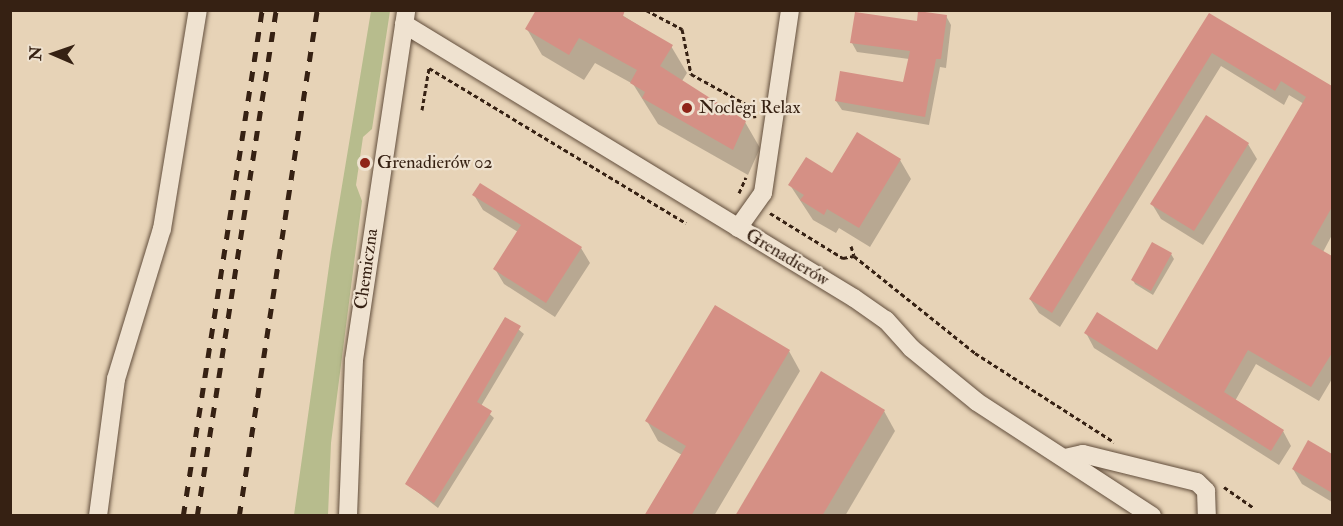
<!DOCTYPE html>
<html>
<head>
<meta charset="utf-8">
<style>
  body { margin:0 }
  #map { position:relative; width:1343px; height:526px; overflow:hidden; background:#e7d3b7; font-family:"IM FELL Double Pica",serif }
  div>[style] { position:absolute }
  .green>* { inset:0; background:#b7bc8d }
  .shadow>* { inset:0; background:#0003 }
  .building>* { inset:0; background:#d59085 }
  .path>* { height:3px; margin-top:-1.5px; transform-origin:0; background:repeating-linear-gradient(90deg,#362113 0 4.5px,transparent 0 7.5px) }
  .roads { filter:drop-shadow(0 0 2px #624e3c) drop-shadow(0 0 2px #624e3c) }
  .minor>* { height:18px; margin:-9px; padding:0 9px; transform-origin:9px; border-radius:9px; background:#efe2d0 }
  .rail>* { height:4.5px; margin-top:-2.25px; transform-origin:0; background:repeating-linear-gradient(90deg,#362113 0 10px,transparent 0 20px) }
  .dots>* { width:16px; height:16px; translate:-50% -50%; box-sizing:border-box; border:3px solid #efe2d0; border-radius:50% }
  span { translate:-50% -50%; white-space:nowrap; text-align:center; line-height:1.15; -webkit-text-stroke:4.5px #efe2d0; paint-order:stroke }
  .poi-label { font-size:18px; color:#362113 }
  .left { translate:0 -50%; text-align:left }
  .street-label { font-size:18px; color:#362113 }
  .frame { position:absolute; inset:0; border:12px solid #362113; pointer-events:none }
  .north { position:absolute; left:24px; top:24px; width:60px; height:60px; -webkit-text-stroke:4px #efe2d0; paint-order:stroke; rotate:272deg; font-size:16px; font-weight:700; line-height:24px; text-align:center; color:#362113 }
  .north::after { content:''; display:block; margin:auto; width:21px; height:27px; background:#362113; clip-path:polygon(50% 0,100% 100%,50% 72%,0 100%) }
</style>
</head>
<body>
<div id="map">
  <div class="green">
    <i style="clip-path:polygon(371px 11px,390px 11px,372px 129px,363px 137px,356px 185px,362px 201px,331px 443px,328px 515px,294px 515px,331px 252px)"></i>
  </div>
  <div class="shadow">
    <i style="clip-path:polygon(614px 10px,671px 46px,687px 73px,682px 81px,745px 122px,760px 148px,748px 175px,658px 124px,633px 84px,595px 63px,584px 80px,542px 55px,527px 29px)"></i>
    <i style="clip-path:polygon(1209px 15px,1332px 88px,1332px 235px,1323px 252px,1332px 258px,1332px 379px,1319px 401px,1256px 364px,1235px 401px,1283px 431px,1291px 446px,1279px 465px,1094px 348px,1086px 333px,1158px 352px,1304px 104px,1289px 95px,1284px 105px,1221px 66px,1060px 327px,1039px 313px,1030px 299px)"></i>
    <i style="clip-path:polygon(946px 16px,951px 25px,946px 68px,940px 67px,929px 125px,842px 110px,836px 101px,905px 84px,909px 59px,857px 52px,852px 43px)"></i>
    <i style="clip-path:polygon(1248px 144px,1257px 159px,1203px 245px,1161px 219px,1152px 204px)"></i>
    <i style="clip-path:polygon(900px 160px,911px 179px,870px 247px,839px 228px,836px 233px,813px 220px,790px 185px)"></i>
    <i style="clip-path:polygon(474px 195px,581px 248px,590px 263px,555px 317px,504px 284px,495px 269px,518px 232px,483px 210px)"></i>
    <i style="clip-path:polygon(1171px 254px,1174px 259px,1153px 295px,1135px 284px,1133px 280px)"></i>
    <i style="clip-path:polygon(506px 319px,524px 334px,481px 406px,494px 418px,438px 508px,407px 484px)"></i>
    <i style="clip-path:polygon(789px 351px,800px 371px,714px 516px,646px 516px,682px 455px,658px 441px,647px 421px)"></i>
    <i style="clip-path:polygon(884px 411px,895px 431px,845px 516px,737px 516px)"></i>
    <i style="clip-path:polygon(1309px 442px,1332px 456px,1332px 502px,1302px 484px,1293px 469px)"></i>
  </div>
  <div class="building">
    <i style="clip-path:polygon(536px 10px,625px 10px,623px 16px,673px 45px,660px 66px,746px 121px,733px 150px,642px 98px,645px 92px,630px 83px,637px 70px,579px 38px,569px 55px,525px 29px)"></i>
    <i style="clip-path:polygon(918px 11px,947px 15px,941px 59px,936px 59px,925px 117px,835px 101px,840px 71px,903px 82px,910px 51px,850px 43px,855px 12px,917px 21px)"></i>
    <i style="clip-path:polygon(1209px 13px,1332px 86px,1332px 207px,1311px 244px,1332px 256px,1332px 353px,1311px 387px,1248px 350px,1224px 392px,1284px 430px,1271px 451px,1084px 333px,1097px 312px,1157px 350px,1306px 97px,1281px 81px,1275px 91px,1212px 53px,1052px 313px,1029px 299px)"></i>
    <i style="clip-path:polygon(1206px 115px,1249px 143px,1194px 231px,1150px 204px)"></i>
    <i style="clip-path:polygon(857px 132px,901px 159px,859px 228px,827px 209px,824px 215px,800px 200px,804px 195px,788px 185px,806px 157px,832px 173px)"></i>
    <i style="clip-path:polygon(480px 183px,582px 247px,546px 303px,493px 269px,521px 225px,472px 195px)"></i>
    <i style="clip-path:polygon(1152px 242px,1172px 253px,1151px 291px,1131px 280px)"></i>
    <i style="clip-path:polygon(715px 305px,790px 350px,691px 516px,644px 516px,686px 446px,645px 421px)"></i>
    <i style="clip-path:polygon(505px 317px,521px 326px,477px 402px,492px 411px,434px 503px,405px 484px)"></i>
    <i style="clip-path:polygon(821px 371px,885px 410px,822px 516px,735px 516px)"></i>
    <i style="clip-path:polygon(1308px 440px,1332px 454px,1332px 493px,1292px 469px)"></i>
  </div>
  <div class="path">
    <i style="left:646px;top:10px;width:41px;rotate:27.8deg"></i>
    <i style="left:682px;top:29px;width:46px;rotate:78.7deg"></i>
    <i style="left:691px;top:74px;width:71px;rotate:28.7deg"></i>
    <i style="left:753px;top:108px;width:10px;rotate:79deg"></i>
    <i style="left:422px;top:110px;width:43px;rotate:-80.5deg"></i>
    <i style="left:429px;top:68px;width:300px;rotate:31.1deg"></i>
    <i style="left:739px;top:193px;width:17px;rotate:-66deg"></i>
    <i style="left:770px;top:213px;width:86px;rotate:31.7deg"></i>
    <i style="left:843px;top:258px;width:11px;rotate:-10deg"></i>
    <i style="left:854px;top:256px;width:155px;rotate:38.7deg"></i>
    <i style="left:975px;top:353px;width:165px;rotate:32.6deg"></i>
    <i style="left:851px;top:246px;width:10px;rotate:73deg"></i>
    <i style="left:1224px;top:487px;width:37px;rotate:35deg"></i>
  </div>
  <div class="roads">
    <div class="minor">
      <i style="left:404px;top:24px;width:527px;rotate:31.34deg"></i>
      <i style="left:854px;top:298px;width:39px;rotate:35deg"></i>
      <i style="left:886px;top:320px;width:38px;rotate:48deg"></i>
      <i style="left:911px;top:348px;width:85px;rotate:39.3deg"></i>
      <i style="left:977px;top:402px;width:209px;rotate:33.1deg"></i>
      <i style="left:738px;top:228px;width:43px;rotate:-54.5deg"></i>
      <i style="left:763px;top:193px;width:185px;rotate:-81.6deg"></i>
      <i style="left:1065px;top:458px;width:18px;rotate:-13deg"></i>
      <i style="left:1083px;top:454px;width:117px;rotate:13.8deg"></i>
      <i style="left:1197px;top:482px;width:13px;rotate:45deg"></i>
      <i style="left:1206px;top:491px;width:25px;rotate:88deg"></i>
      <i style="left:98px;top:516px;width:138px;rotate:-82.5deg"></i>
      <i style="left:116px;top:379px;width:157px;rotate:-73deg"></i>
      <i style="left:162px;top:229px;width:222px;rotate:-80.7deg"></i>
      <i style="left:348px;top:516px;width:156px;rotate:-87.8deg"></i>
      <i style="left:354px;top:360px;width:354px;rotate:-81.5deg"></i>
    </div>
  </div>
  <div class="rail">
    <i style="left:183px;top:516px;width:512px;rotate:-81.13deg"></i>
    <i style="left:197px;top:516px;width:512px;rotate:-81.13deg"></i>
    <i style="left:239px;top:516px;width:512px;rotate:-81.24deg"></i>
  </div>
  <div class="dots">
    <i style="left:687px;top:108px;background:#8f2418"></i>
    <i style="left:365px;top:163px;background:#8f2418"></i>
  </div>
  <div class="poi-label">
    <span class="left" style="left:699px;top:108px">Noclegi Relax</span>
    <span class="left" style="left:377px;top:163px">Grenadierów 02</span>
  </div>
  <div class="street-label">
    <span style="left:787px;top:258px;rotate:31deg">Grenadierów</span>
    <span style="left:367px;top:269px;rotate:-82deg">Chemiczna</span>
  </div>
  <div class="frame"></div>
  <div class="north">N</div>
</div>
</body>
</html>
